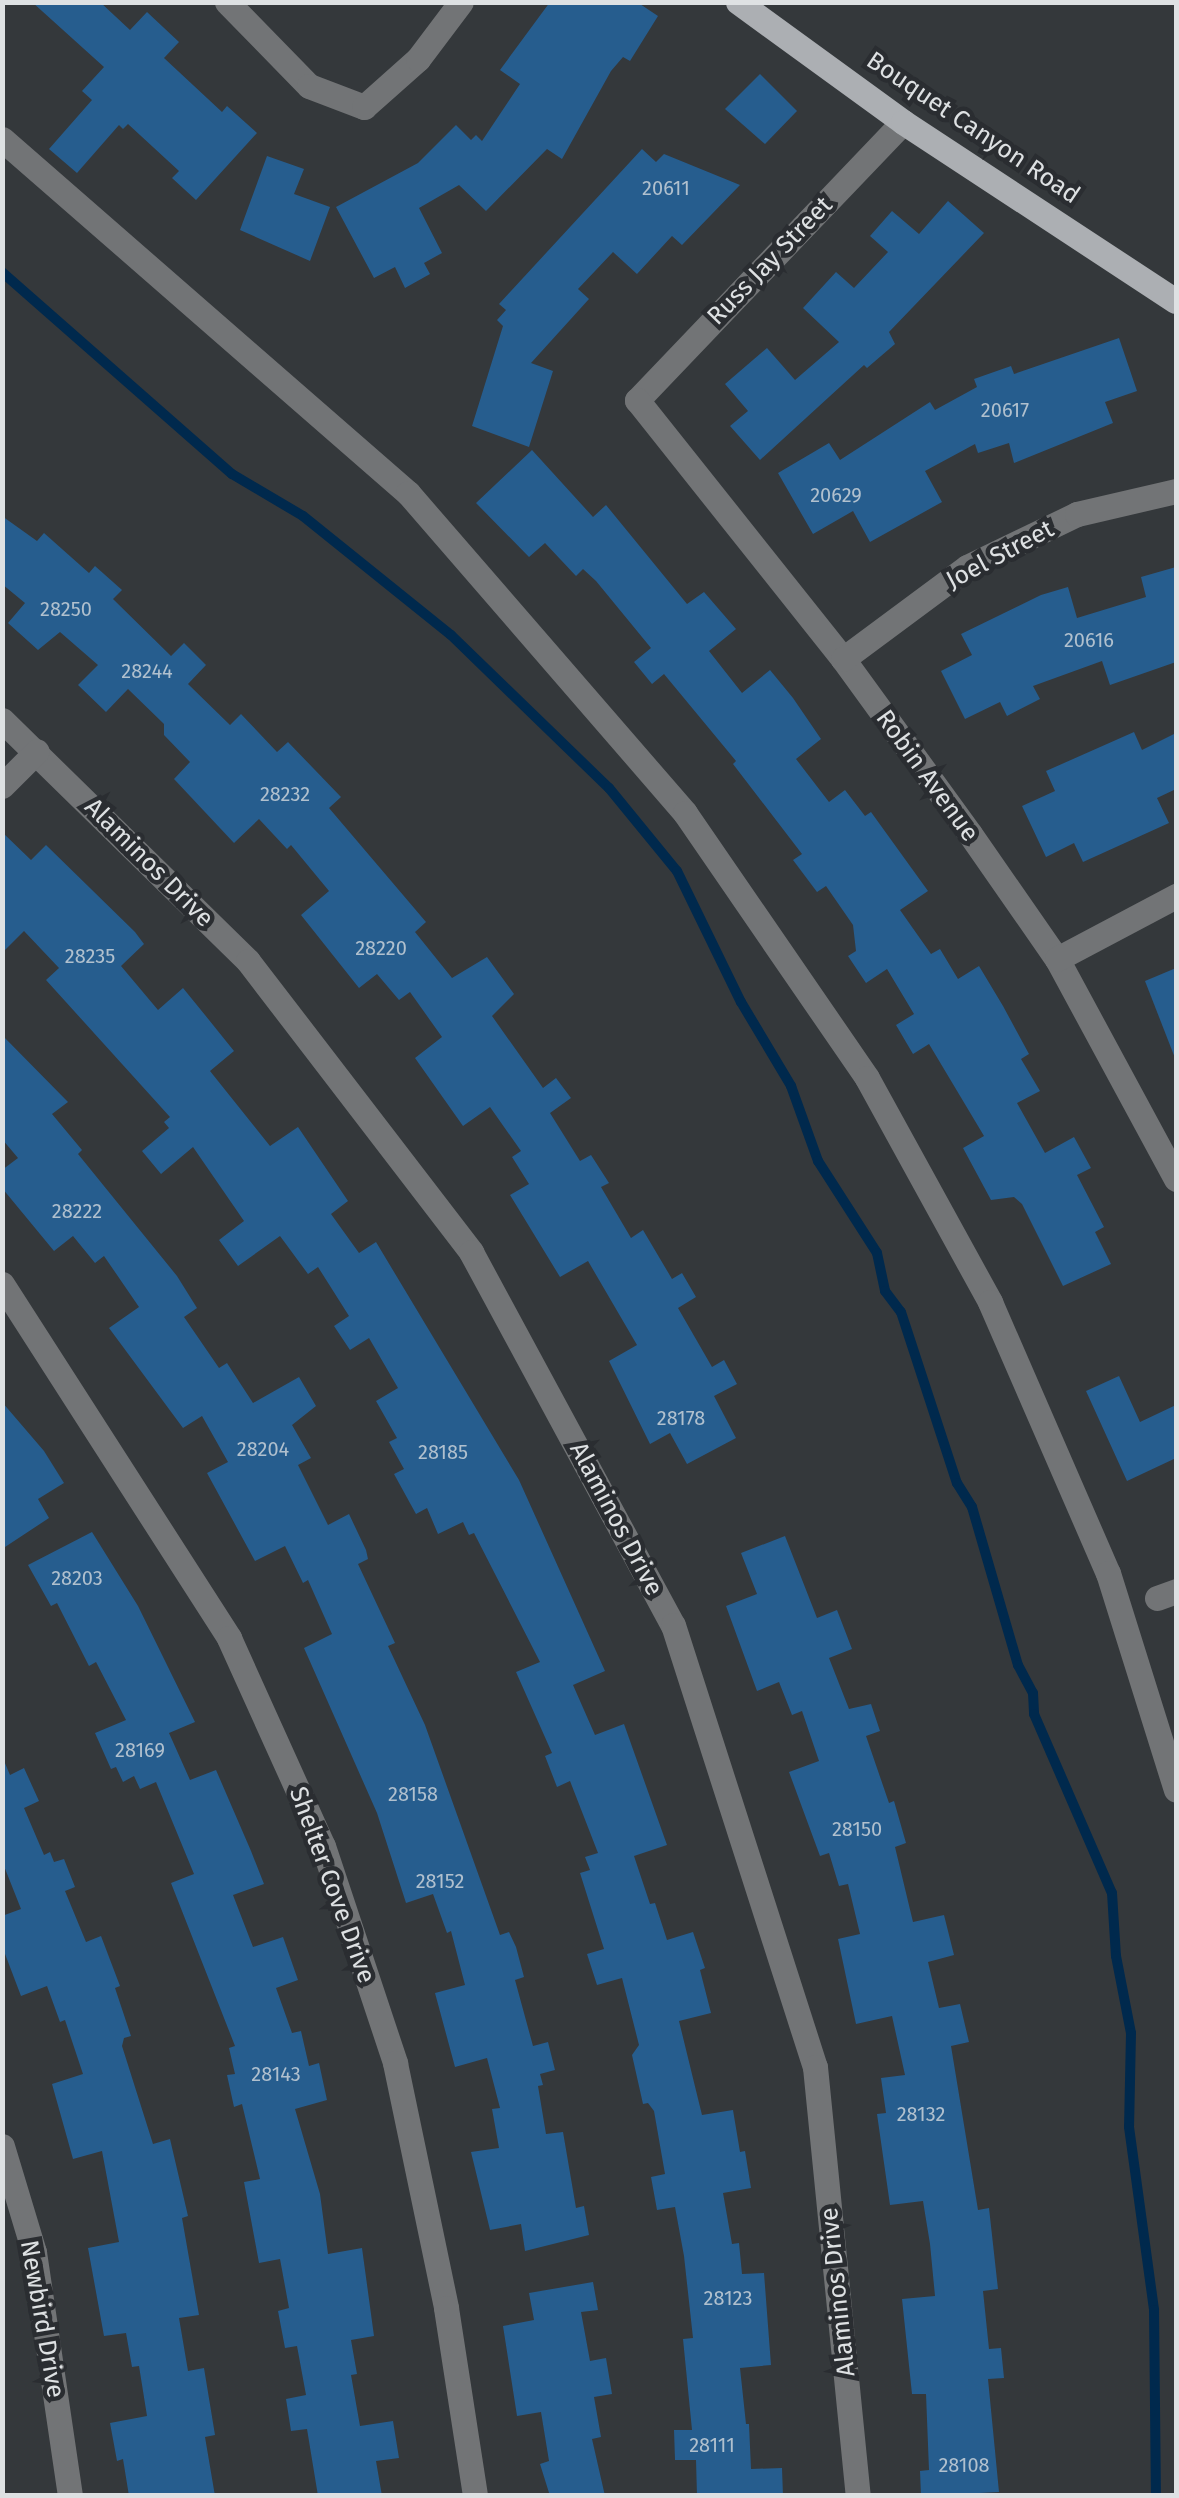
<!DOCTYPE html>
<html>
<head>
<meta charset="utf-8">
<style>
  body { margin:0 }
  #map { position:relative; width:1179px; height:2498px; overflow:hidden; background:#34383b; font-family:"Fira Sans",sans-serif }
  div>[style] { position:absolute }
  .stream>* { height:10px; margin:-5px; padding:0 5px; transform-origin:5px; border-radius:5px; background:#00294d }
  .building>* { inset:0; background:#265d8e }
  .minor>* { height:25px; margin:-12.5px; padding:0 12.5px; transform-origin:12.5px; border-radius:12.5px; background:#727476 }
  .major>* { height:25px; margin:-12.5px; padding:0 12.5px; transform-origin:12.5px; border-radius:12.5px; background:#acafb3 }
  span { translate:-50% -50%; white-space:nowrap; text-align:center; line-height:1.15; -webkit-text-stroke:9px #2a2d31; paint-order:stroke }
  .number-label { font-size:20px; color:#b0c0ce }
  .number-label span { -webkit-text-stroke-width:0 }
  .street-label { font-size:25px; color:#dee1e3 }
  .frame { position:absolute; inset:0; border:5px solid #dee1e3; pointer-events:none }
</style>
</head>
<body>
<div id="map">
  <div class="stream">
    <i style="left:2px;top:272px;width:306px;rotate:41.3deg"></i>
    <i style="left:232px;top:474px;width:82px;rotate:30.6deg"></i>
    <i style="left:303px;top:516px;width:190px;rotate:38.8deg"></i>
    <i style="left:451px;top:635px;width:220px;rotate:44.1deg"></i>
    <i style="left:609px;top:788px;width:107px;rotate:50.7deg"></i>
    <i style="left:677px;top:871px;width:146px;rotate:64deg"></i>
    <i style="left:741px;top:1002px;width:98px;rotate:59.2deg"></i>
    <i style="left:791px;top:1086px;width:80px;rotate:70.2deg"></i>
    <i style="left:818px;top:1161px;width:109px;rotate:57.3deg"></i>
    <i style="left:877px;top:1253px;width:39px;rotate:78deg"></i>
    <i style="left:885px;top:1291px;width:26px;rotate:53deg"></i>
    <i style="left:901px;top:1312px;width:180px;rotate:71.9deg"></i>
    <i style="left:957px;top:1483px;width:28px;rotate:58deg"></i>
    <i style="left:972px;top:1507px;width:165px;rotate:73.8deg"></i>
    <i style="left:1018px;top:1665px;width:32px;rotate:62deg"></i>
    <i style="left:1033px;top:1693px;width:21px;rotate:87deg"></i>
    <i style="left:1034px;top:1714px;width:195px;rotate:66.5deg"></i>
    <i style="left:1112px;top:1893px;width:63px;rotate:86.4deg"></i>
    <i style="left:1116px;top:1956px;width:78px;rotate:79deg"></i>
    <i style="left:1131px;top:2033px;width:94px;rotate:91.2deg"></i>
    <i style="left:1129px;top:2127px;width:185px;rotate:82.2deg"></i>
    <i style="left:1154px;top:2310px;width:186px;rotate:89.4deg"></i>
  </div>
  <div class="building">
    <i style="clip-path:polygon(32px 2px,100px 2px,130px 30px,147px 12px,179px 42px,164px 58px,222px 112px,227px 106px,257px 133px,196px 200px,172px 178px,179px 171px,128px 124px,123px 129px,119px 125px,77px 173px,49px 149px,92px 100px,82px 91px,104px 67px)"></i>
    <i style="clip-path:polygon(550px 2px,637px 2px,658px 16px,630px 61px,623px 57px,611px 71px,562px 159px,547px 149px,486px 211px,459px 185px,419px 208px,442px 253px,424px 263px,430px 274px,405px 288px,395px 267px,374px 278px,336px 207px,418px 163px,456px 125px,471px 140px,476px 135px,482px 141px,520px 84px,500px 70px)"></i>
    <i style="clip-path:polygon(760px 74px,797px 111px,765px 144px,725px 109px)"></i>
    <i style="clip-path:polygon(642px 149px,656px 162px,664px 154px,740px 185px,682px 245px,672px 236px,637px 274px,613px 252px,578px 289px,589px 299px,531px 363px,553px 371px,529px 447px,472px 426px,503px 326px,497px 320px,506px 310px,499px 304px)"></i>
    <i style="clip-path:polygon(267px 156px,304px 169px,294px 194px,330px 207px,310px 261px,240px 230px)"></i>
    <i style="clip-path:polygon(948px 201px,984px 233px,889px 332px,895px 344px,867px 368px,864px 365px,760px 460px,730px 426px,748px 411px,725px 384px,767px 348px,795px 380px,839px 342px,803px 308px,836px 272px,854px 288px,888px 252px,870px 236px,892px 211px,919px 234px)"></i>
    <i style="clip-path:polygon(1119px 338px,1137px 391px,1105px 402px,1113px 423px,1014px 463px,1009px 443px,978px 453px,975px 444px,925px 471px,942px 502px,870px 542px,853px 511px,813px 534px,778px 473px,829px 443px,840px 460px,930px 402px,935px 410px,977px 387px,974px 379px,1011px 366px,1014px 374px)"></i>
    <i style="clip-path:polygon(532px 450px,593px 517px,606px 505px,687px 604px,704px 592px,736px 629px,709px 651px,742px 693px,770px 670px,793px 698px,821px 739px,796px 759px,829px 802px,845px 790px,865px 816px,871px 812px,928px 891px,900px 910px,931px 954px,940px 949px,958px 979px,979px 966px,1003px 1006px,1029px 1054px,1021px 1059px,1040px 1091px,1017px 1103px,1045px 1153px,1074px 1137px,1091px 1168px,1077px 1175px,1104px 1227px,1095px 1232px,1111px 1264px,1063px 1286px,1022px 1204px,1014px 1197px,991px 1200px,963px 1148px,984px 1136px,929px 1044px,913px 1054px,896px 1025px,914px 1014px,887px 969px,866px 983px,848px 956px,856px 951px,853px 925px,826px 886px,817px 892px,793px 860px,802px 854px,733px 764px,736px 761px,664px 674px,652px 684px,634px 662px,651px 648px,596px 581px,583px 569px,576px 576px,545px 543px,529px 557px,476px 503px)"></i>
    <i style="clip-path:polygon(2px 516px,37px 541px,44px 533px,89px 573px,95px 566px,122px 590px,113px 599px,171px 656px,184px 643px,206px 665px,188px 684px,230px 725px,241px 714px,277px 752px,288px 742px,341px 797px,329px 808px,426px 922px,415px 932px,452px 978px,487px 957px,514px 994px,492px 1016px,543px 1088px,556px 1078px,571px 1098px,550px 1113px,580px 1161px,591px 1155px,609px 1183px,601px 1187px,631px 1238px,643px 1230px,672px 1279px,682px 1273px,696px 1297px,678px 1308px,712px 1367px,724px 1360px,737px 1384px,714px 1396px,736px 1438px,687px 1464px,670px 1433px,650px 1444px,609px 1361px,637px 1345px,588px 1261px,560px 1277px,510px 1195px,529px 1184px,512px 1157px,521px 1151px,490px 1107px,463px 1126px,415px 1058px,442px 1037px,410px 992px,399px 1000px,377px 974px,359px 988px,301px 915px,329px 891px,291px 845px,287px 849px,259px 819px,234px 843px,174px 779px,190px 762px,164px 735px,164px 724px,128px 689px,106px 712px,78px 685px,98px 665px,60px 632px,38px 650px,8px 623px,25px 603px,2px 584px)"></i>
    <i style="clip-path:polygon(1176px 567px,1176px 662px,1110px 685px,1102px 661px,1033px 686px,1040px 699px,1007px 716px,1000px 702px,965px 719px,941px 671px,972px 655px,961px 634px,1041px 595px,1068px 587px,1077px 618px,1146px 597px,1141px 577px)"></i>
    <i style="clip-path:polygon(1134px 732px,1142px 750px,1176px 733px,1176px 789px,1157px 798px,1169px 823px,1083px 862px,1074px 843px,1046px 857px,1022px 806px,1055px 791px,1046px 771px)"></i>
    <i style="clip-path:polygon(2px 832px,31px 860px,46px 845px,135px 932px,144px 944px,121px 966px,158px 1010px,183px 988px,205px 1015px,234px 1051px,210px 1071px,270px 1146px,298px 1127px,348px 1201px,331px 1214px,359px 1253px,376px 1242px,519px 1480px,605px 1671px,573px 1685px,595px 1735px,624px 1724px,667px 1845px,634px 1856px,650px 1904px,655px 1903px,667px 1940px,693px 1932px,705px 1968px,700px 1970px,711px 2013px,679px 2021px,702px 2115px,733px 2110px,740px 2152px,745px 2151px,751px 2188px,723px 2193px,732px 2244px,739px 2243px,742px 2274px,764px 2273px,771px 2365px,740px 2368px,746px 2424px,749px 2424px,751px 2469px,782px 2468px,783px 2496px,697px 2496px,696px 2460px,675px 2460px,674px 2430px,692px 2430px,683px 2339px,693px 2338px,684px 2256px,675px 2207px,657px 2210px,651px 2177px,665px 2174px,654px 2111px,648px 2103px,643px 2104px,632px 2055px,639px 2045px,622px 1978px,597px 1985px,587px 1954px,604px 1949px,580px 1873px,590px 1870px,585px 1857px,598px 1853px,570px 1781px,557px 1787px,545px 1756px,552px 1753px,516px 1672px,540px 1662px,474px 1533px,469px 1535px,463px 1522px,438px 1534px,427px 1508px,416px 1514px,394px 1474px,404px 1469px,389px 1442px,397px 1438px,376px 1401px,398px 1388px,369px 1338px,350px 1350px,334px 1326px,349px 1316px,318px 1267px,308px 1274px,280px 1236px,238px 1266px,219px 1240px,244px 1221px,193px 1147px,161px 1174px,142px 1151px,169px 1128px,164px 1122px,170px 1117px,46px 980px,59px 968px,24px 931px,2px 953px)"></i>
    <i style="clip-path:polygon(1176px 968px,1176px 1058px,1175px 1058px,1145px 981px)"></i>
    <i style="clip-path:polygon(2px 1035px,68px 1102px,52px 1114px,82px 1150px,78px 1154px,177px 1276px,197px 1308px,184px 1317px,219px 1368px,227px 1363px,253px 1403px,299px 1377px,316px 1406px,292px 1425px,311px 1458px,298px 1465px,328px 1525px,349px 1514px,366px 1550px,368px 1559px,358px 1564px,395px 1643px,388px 1646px,425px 1725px,500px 1935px,509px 1932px,516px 1947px,524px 1977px,515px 1980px,533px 2046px,548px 2042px,555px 2070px,540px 2074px,543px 2085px,538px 2086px,546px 2134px,563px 2132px,576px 2208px,584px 2206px,589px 2235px,525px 2251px,521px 2224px,490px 2230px,471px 2152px,499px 2148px,492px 2109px,500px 2108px,487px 2058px,455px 2067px,435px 1993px,465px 1985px,451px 1931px,447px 1933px,433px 1894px,406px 1903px,377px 1813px,304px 1648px,332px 1634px,308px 1580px,303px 1583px,285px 1546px,255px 1561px,207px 1473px,228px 1462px,202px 1416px,183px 1428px,109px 1328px,139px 1307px,104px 1256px,95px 1263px,73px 1236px,54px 1251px,2px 1188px,2px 1170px,18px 1158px,2px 1139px)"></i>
    <i style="clip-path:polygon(1119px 1376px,1140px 1422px,1176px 1405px,1176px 1458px,1127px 1481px,1086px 1391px)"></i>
    <i style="clip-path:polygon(2px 1402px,44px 1451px,64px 1483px,38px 1499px,49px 1518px,2px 1549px)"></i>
    <i style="clip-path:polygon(92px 1532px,138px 1606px,195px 1722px,169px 1733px,190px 1780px,216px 1770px,251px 1851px,264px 1884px,233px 1895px,253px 1947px,283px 1937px,298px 1980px,276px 1988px,292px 2033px,301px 2031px,309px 2066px,319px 2063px,327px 2100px,295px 2109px,320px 2194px,328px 2254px,362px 2248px,374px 2336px,351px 2340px,357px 2374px,351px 2375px,360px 2426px,393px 2421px,399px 2458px,376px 2461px,382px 2496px,318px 2496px,307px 2429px,291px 2431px,286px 2399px,306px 2395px,297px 2346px,285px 2348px,278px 2311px,289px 2308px,280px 2259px,259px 2263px,244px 2182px,260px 2179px,242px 2104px,234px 2107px,227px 2075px,235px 2074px,229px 2048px,235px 2046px,171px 1883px,194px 1874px,156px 1782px,140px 1789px,134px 1776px,123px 1782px,116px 1767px,111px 1769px,95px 1733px,126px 1720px,96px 1662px,89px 1666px,57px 1603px,51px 1606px,28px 1565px)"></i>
    <i style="clip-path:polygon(785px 1536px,817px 1618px,837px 1610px,852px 1649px,829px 1658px,849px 1709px,871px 1704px,880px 1731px,866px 1736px,889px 1803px,894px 1801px,906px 1843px,895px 1847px,913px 1922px,944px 1915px,954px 1955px,928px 1962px,939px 2008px,960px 2004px,969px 2042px,951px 2046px,978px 2210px,989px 2208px,998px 2289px,983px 2291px,989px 2349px,1001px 2348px,1004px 2378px,988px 2379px,999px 2492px,921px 2496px,920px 2471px,929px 2470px,926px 2394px,912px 2394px,902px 2299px,935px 2296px,930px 2244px,923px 2201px,890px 2205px,877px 2114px,886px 2113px,881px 2078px,905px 2075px,892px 2016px,856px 2024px,838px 1939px,860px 1934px,848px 1884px,839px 1886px,829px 1853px,820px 1856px,789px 1772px,819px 1761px,802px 1711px,792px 1715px,779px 1682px,757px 1691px,726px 1606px,757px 1594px,741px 1553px)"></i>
    <i style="clip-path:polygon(2px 1756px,10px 1775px,24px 1768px,39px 1801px,24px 1808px,44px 1855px,50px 1852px,54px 1862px,64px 1859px,75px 1887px,65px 1891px,86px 1942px,101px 1936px,120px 1986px,115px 1988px,131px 2036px,124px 2038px,122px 2046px,153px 2144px,170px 2139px,188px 2216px,182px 2218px,199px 2315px,179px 2318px,188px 2371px,204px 2368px,215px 2435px,205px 2437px,215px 2496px,129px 2496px,123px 2459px,117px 2461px,110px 2423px,147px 2416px,139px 2366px,132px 2367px,126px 2333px,104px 2336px,88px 2248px,119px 2242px,102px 2151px,73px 2159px,52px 2084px,83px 2074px,65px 2020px,60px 2022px,47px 1986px,21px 1996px,2px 1946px,2px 1916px,21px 1909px,2px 1861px)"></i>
    <i style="clip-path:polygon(593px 2282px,598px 2310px,581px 2312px,590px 2361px,606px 2358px,612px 2394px,594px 2397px,601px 2437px,592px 2439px,605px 2496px,550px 2496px,540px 2464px,549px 2461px,541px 2412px,517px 2416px,503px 2326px,534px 2320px,529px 2293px)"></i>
  </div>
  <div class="minor">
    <i style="left:227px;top:2px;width:117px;rotate:45.7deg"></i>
    <i style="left:309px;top:86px;width:59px;rotate:20.9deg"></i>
    <i style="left:364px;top:107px;width:72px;rotate:-41.6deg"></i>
    <i style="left:418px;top:59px;width:71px;rotate:-53deg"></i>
    <i style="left:903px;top:122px;width:385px;rotate:133.7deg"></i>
    <i style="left:637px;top:400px;width:331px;rotate:51.5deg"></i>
    <i style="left:843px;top:659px;width:216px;rotate:54deg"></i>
    <i style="left:970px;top:834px;width:152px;rotate:55.2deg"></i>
    <i style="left:1057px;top:959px;width:250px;rotate:61.6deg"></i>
    <i style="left:2px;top:139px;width:539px;rotate:41.09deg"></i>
    <i style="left:408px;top:493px;width:423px;rotate:49.1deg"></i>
    <i style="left:685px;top:813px;width:321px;rotate:55.5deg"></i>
    <i style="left:867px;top:1078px;width:256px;rotate:61.2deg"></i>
    <i style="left:990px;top:1302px;width:296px;rotate:66.5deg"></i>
    <i style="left:1108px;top:1573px;width:227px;rotate:72.6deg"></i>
    <i style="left:843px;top:659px;width:154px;rotate:-36.6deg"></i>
    <i style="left:967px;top:567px;width:122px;rotate:-25.7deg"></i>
    <i style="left:1077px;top:514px;width:102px;rotate:-13.1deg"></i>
    <i style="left:2px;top:720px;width:344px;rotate:44.4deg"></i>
    <i style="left:248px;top:961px;width:367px;rotate:52.5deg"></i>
    <i style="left:471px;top:1252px;width:424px;rotate:61.6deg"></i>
    <i style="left:673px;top:1625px;width:464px;rotate:72.2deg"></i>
    <i style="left:815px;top:2067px;width:431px;rotate:84.3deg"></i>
    <i style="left:2px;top:786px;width:49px;rotate:-45deg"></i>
    <i style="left:1057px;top:959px;width:135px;rotate:-27.9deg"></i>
    <i style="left:2px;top:1284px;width:421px;rotate:57.3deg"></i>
    <i style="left:229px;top:1638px;width:228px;rotate:65.7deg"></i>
    <i style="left:323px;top:1846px;width:229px;rotate:71.6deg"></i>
    <i style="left:395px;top:2063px;width:250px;rotate:78.2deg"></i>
    <i style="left:446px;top:2308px;width:190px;rotate:81.2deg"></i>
    <i style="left:1157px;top:1598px;width:20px;rotate:-20deg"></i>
    <i style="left:2px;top:2146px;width:111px;rotate:73.2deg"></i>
    <i style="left:34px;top:2252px;width:247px;rotate:81.6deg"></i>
  </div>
  <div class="major">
    <i style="left:738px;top:2px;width:204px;rotate:36deg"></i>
    <i style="left:903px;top:122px;width:326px;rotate:33.3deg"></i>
  </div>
  <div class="number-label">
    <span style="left:666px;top:188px">20611</span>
    <span style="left:1005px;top:410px">20617</span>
    <span style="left:836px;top:495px">20629</span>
    <span style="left:66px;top:609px">28250</span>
    <span style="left:1089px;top:640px">20616</span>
    <span style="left:147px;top:671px">28244</span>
    <span style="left:285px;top:794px">28232</span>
    <span style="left:381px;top:948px">28220</span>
    <span style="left:90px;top:956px">28235</span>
    <span style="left:77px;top:1211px">28222</span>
    <span style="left:681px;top:1418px">28178</span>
    <span style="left:263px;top:1449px">28204</span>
    <span style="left:443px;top:1452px">28185</span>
    <span style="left:77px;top:1578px">28203</span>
    <span style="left:140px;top:1750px">28169</span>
    <span style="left:413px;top:1794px">28158</span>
    <span style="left:857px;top:1829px">28150</span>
    <span style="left:440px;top:1881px">28152</span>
    <span style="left:276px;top:2074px">28143</span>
    <span style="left:921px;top:2114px">28132</span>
    <span style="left:728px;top:2298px">28123</span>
    <span style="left:712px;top:2445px">28111</span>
    <span style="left:964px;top:2465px">28108</span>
  </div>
  <div class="street-label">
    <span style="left:973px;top:128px;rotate:34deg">Bouquet Canyon Road</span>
    <span style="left:770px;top:261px;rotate:-46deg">Russ Jay Street</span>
    <span style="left:1000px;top:555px;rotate:-28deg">Joel Street</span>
    <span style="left:927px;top:776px;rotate:54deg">Robin Avenue</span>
    <span style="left:149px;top:863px;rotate:45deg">Alaminos Drive</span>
    <span style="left:616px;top:1519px;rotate:62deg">Alaminos Drive</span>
    <span style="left:332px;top:1885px;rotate:70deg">Shelter Cove Drive</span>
    <span style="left:838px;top:2292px;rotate:-96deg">Alaminos Drive</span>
    <span style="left:42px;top:2319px;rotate:80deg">Newbird Drive</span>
  </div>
  <div class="frame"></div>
</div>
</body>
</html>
